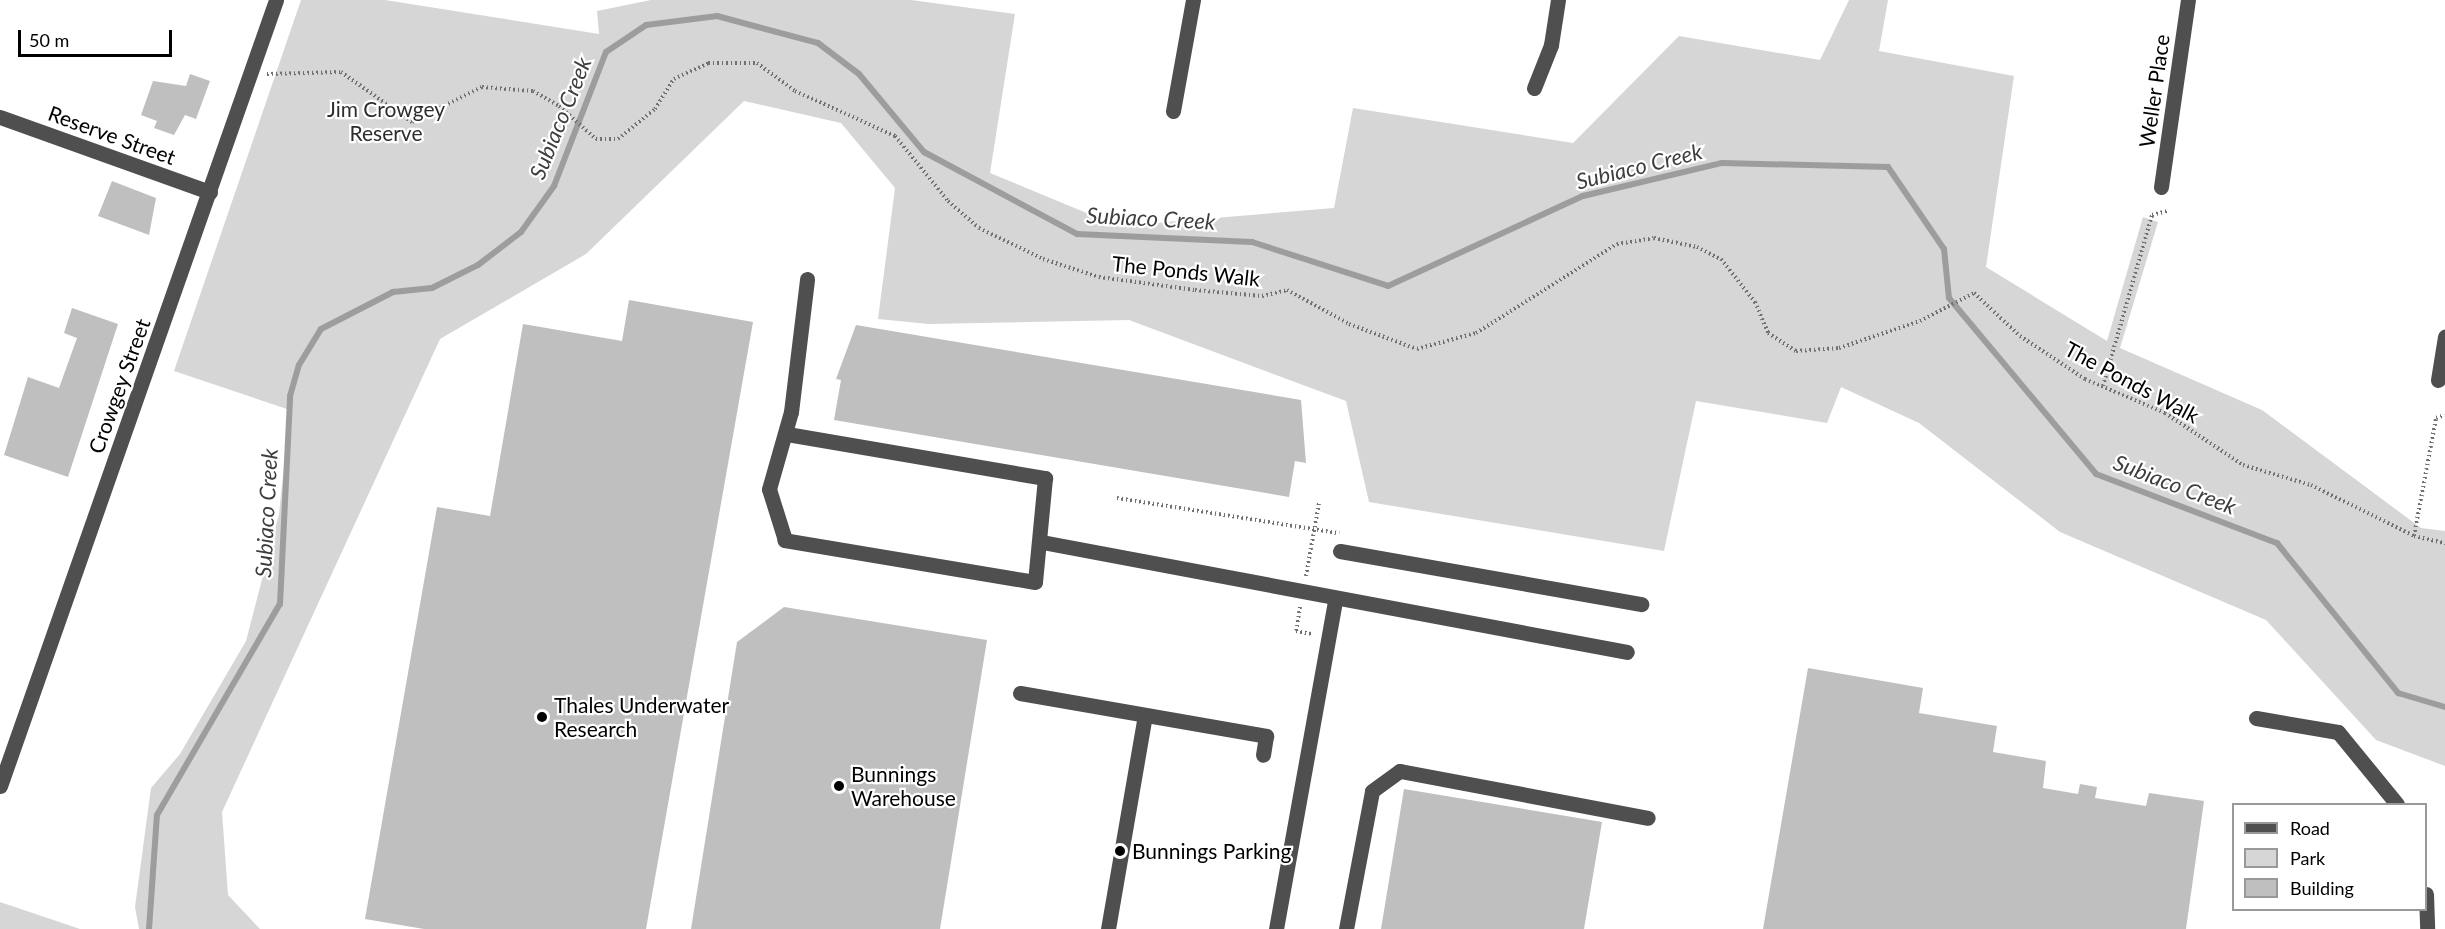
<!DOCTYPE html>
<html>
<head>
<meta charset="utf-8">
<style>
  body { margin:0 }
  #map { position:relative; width:2445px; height:929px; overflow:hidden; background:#fff; font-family:Lato,sans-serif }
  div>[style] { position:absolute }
  .green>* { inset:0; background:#d6d6d6 }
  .stream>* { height:6px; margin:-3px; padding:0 3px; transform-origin:3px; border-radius:3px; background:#9d9d9d }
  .building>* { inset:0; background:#bfbfbf }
  .path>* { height:4px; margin-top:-2px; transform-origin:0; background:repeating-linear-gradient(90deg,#717171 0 1.5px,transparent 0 4.5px) }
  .minor>* { height:15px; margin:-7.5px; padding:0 7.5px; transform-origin:7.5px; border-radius:7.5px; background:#4f4f4f }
  .dots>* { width:16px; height:16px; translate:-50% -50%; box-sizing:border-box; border:3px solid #fff; border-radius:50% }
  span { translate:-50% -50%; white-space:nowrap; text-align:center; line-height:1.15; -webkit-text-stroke:4.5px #fff; paint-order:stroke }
  .street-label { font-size:21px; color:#000 }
  .park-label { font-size:21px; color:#2d2d2d }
  .poi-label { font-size:21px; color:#000 }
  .left { translate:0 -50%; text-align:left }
  .water-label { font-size:22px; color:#3e3e3e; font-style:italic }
  .legend { position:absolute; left:2232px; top:803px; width:195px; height:108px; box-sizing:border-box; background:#fff; border:2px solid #999; margin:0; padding:8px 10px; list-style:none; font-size:18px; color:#000 }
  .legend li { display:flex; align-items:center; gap:12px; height:30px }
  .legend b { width:30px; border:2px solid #999 }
  .scale { position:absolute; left:18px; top:30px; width:154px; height:27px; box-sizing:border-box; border:3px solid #000; border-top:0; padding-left:8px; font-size:18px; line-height:21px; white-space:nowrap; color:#000; -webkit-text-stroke:4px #fff; paint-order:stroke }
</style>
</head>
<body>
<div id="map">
  <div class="green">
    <i style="clip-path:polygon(301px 0,385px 0,599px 34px,597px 11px,651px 0,911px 0,1015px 14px,990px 173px,1118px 226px,1334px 208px,1353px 108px,1573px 143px,1679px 36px,1820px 60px,1849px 0,1888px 0,1879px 51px,2014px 76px,1986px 267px,2107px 341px,2143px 217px,2158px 222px,2120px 348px,2262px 410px,2421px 528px,2445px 531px,2445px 766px,2376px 740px,2266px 620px,2060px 532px,1919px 423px,1841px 387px,1827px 423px,1696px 401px,1664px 551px,1369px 502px,1346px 401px,1129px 320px,929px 324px,878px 319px,895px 188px,841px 123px,744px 101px,586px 254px,440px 339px,222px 812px,228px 895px,260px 929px,139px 929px,135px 907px,151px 788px,180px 754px,246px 641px,279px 514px,290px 410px,174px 371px)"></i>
    <i style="clip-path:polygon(0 902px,80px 929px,0 929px)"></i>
  </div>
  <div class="stream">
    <i style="left:149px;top:929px;width:114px;rotate:-86deg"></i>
    <i style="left:157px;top:815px;width:244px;rotate:-59.8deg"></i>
    <i style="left:280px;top:604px;width:208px;rotate:-87.2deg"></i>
    <i style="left:290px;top:396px;width:32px;rotate:-74deg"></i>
    <i style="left:299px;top:365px;width:42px;rotate:-58.6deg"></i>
    <i style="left:321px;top:329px;width:81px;rotate:-27.2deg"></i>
    <i style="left:393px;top:292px;width:39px;rotate:-6deg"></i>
    <i style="left:432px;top:288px;width:51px;rotate:-26.6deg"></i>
    <i style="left:478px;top:265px;width:54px;rotate:-37.5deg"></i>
    <i style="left:521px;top:232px;width:57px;rotate:-54.3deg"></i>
    <i style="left:554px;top:186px;width:144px;rotate:-68.8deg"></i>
    <i style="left:606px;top:52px;width:48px;rotate:-34deg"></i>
    <i style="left:646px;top:25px;width:72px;rotate:-7.2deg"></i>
    <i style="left:717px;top:16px;width:105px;rotate:15deg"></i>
    <i style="left:818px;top:43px;width:51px;rotate:37.1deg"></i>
    <i style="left:859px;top:74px;width:102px;rotate:50.2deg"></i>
    <i style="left:924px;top:152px;width:174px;rotate:28.2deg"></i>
    <i style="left:1077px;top:234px;width:175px;rotate:2.6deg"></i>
    <i style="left:1252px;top:242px;width:143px;rotate:17.9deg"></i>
    <i style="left:1388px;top:286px;width:215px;rotate:-24.8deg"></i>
    <i style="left:1583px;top:196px;width:143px;rotate:-13.4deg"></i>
    <i style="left:1722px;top:163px;width:166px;rotate:1.4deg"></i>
    <i style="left:1888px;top:167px;width:99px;rotate:55.7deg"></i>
    <i style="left:1944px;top:249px;width:49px;rotate:84.2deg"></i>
    <i style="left:1949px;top:298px;width:229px;rotate:50.1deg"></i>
    <i style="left:2096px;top:474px;width:194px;rotate:20.9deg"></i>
    <i style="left:2277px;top:543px;width:193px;rotate:51.1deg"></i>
    <i style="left:2398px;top:693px;width:49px;rotate:16.6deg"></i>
  </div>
  <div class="building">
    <i style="clip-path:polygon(190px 74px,210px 81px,196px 119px,185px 115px,174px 135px,154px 128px,157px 121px,141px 115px,153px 81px,186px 86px)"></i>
    <i style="clip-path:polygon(112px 181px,156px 198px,149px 235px,98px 216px)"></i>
    <i style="clip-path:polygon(629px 300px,753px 322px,646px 929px,424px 929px,365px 919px,437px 507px,490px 516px,523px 324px,622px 341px)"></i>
    <i style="clip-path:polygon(72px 308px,118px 324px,68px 477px,4px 455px,28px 377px,59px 388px,77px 338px,64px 333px)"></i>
    <i style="clip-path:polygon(856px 325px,1301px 400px,1306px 463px,1295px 461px,1289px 497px,834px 420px,841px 380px,836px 379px)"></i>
    <i style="clip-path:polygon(784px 607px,987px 640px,940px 929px,691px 929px,737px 642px)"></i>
    <i style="clip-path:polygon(1808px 668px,1923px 688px,1919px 713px,1997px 726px,1993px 752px,2046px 761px,2043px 788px,2078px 794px,2080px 784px,2097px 787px,2095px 798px,2146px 806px,2149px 793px,2204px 801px,2186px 929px,1763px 929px)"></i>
    <i style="clip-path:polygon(1404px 789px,1602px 822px,1584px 929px,1381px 929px)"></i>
  </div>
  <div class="path">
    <i style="left:267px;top:74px;width:74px;rotate:-1.5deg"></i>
    <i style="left:341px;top:72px;width:87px;rotate:35.2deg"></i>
    <i style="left:412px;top:122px;width:78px;rotate:-26.6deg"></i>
    <i style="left:482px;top:87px;width:51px;rotate:4.5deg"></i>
    <i style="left:533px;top:91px;width:30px;rotate:30deg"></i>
    <i style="left:559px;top:106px;width:50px;rotate:41.7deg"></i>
    <i style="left:596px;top:139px;width:22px"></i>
    <i style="left:618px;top:139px;width:48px;rotate:-39deg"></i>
    <i style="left:655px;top:109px;width:36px;rotate:-58deg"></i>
    <i style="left:674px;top:79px;width:38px;rotate:-25deg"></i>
    <i style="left:708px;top:63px;width:49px"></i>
    <i style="left:757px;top:63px;width:47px;rotate:36.4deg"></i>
    <i style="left:795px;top:91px;width:110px;rotate:24.2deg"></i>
    <i style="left:895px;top:136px;width:84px;rotate:50.8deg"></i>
    <i style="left:948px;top:201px;width:41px;rotate:41.1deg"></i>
    <i style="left:979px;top:228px;width:71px;rotate:25.8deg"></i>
    <i style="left:1043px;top:259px;width:59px;rotate:17.8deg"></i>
    <i style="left:1099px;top:277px;width:97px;rotate:7.7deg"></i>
    <i style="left:1195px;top:290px;width:67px;rotate:5.1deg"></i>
    <i style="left:1262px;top:296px;width:26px;rotate:-13deg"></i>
    <i style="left:1287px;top:290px;width:71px;rotate:28.7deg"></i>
    <i style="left:1349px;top:324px;width:72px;rotate:20.2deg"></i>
    <i style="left:1417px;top:349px;width:61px;rotate:-15.2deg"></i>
    <i style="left:1476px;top:333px;width:167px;rotate:-32.3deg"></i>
    <i style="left:1617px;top:244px;width:37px;rotate:-9deg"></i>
    <i style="left:1654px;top:238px;width:44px;rotate:11.8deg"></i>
    <i style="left:1697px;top:247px;width:27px;rotate:27deg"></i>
    <i style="left:1721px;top:259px;width:55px;rotate:51.7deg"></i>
    <i style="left:1755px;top:302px;width:34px;rotate:67deg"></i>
    <i style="left:1768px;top:333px;width:33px;rotate:33deg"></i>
    <i style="left:1796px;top:351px;width:43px;rotate:-4deg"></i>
    <i style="left:1839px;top:348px;width:85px;rotate:-18.4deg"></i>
    <i style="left:1920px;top:321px;width:61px;rotate:-27.4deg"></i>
    <i style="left:1974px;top:293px;width:63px;rotate:43.1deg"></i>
    <i style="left:2020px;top:336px;width:78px;rotate:33.5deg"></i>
    <i style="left:2085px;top:379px;width:87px;rotate:23deg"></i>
    <i style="left:2165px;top:413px;width:94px;rotate:33.7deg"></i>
    <i style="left:2243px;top:465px;width:71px;rotate:16.4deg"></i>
    <i style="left:2311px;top:485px;width:115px;rotate:26.3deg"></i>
    <i style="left:2414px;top:536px;width:32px;rotate:13deg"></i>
    <i style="left:2103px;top:386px;width:178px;rotate:-74deg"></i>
    <i style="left:2152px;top:215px;width:16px;rotate:-15deg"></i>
    <i style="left:1117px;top:498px;width:225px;rotate:9deg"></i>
    <i style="left:2414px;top:536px;width:120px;rotate:-79.4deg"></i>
    <i style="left:2436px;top:418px;width:9px;rotate:-18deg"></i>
    <i style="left:1306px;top:576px;width:74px;rotate:-79.9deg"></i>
    <i style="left:1300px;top:607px;width:24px;rotate:99deg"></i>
    <i style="left:1296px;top:631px;width:16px;rotate:11deg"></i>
  </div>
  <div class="minor">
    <i style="left:1534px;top:88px;width:46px;rotate:-68.4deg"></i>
    <i style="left:1551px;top:45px;width:46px;rotate:-81.2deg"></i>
    <i style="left:1173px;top:111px;width:113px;rotate:-79.8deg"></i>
    <i style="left:0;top:117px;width:223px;rotate:19.7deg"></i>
    <i style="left:2161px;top:187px;width:189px;rotate:-81.8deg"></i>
    <i style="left:2438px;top:380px;width:44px;rotate:-80.8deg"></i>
    <i style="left:787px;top:434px;width:262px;rotate:9.7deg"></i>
    <i style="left:1045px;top:478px;width:104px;rotate:95.5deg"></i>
    <i style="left:1035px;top:582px;width:254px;rotate:-170.5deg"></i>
    <i style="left:785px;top:540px;width:53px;rotate:-107.4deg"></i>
    <i style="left:769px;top:489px;width:80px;rotate:-74.1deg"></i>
    <i style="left:791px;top:412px;width:134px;rotate:-83.1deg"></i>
    <i style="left:1042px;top:542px;width:595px;rotate:10.65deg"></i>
    <i style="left:1340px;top:551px;width:306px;rotate:10deg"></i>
    <i style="left:1020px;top:693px;width:250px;rotate:9.9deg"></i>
    <i style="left:1266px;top:736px;width:19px;rotate:99deg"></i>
    <i style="left:2256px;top:718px;width:83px;rotate:9.7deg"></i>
    <i style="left:2338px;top:732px;width:93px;rotate:50.7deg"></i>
    <i style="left:0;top:786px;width:833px;rotate:-70.65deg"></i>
    <i style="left:2426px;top:894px;width:35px;rotate:88deg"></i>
    <i style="left:1108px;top:929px;width:217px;rotate:-80.2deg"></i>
    <i style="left:1276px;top:929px;width:333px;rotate:-79.8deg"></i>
    <i style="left:1346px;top:929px;width:140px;rotate:-79.3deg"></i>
    <i style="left:1372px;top:791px;width:34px;rotate:-36deg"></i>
    <i style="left:1400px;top:771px;width:252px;rotate:10.7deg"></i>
  </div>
  <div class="dots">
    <i style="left:542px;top:717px;background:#000"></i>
    <i style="left:839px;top:786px;background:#000"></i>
    <i style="left:1120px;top:851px;background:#000"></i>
  </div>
  <div class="street-label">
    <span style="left:2154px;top:91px;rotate:-82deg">Weller Place</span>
    <span style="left:112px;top:135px;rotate:20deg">Reserve Street</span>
    <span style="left:1186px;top:271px;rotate:6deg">The Ponds Walk</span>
    <span style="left:2132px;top:382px;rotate:28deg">The Ponds Walk</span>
    <span style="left:119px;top:386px;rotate:-70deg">Crowgey Street</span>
  </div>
  <div class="park-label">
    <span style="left:386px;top:121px">Jim Crowgey<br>Reserve</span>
  </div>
  <div class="poi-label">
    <span class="left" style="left:554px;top:717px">Thales Underwater<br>Research</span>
    <span class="left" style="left:851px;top:786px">Bunnings<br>Warehouse</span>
    <span class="left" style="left:1132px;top:851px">Bunnings Parking</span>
  </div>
  <div class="water-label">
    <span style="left:560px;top:118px;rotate:-68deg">Subiaco Creek</span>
    <span style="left:1639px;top:166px;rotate:-14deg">Subiaco Creek</span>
    <span style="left:1151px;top:218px;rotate:3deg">Subiaco Creek</span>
    <span style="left:2175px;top:484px;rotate:21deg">Subiaco Creek</span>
    <span style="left:266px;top:513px;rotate:-87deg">Subiaco Creek</span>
  </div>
  <ul class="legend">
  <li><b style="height:8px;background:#4f4f4f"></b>Road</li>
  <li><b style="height:16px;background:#d6d6d6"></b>Park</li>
  <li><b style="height:16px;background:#bfbfbf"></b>Building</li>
  </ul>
  <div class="scale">50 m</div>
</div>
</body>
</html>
